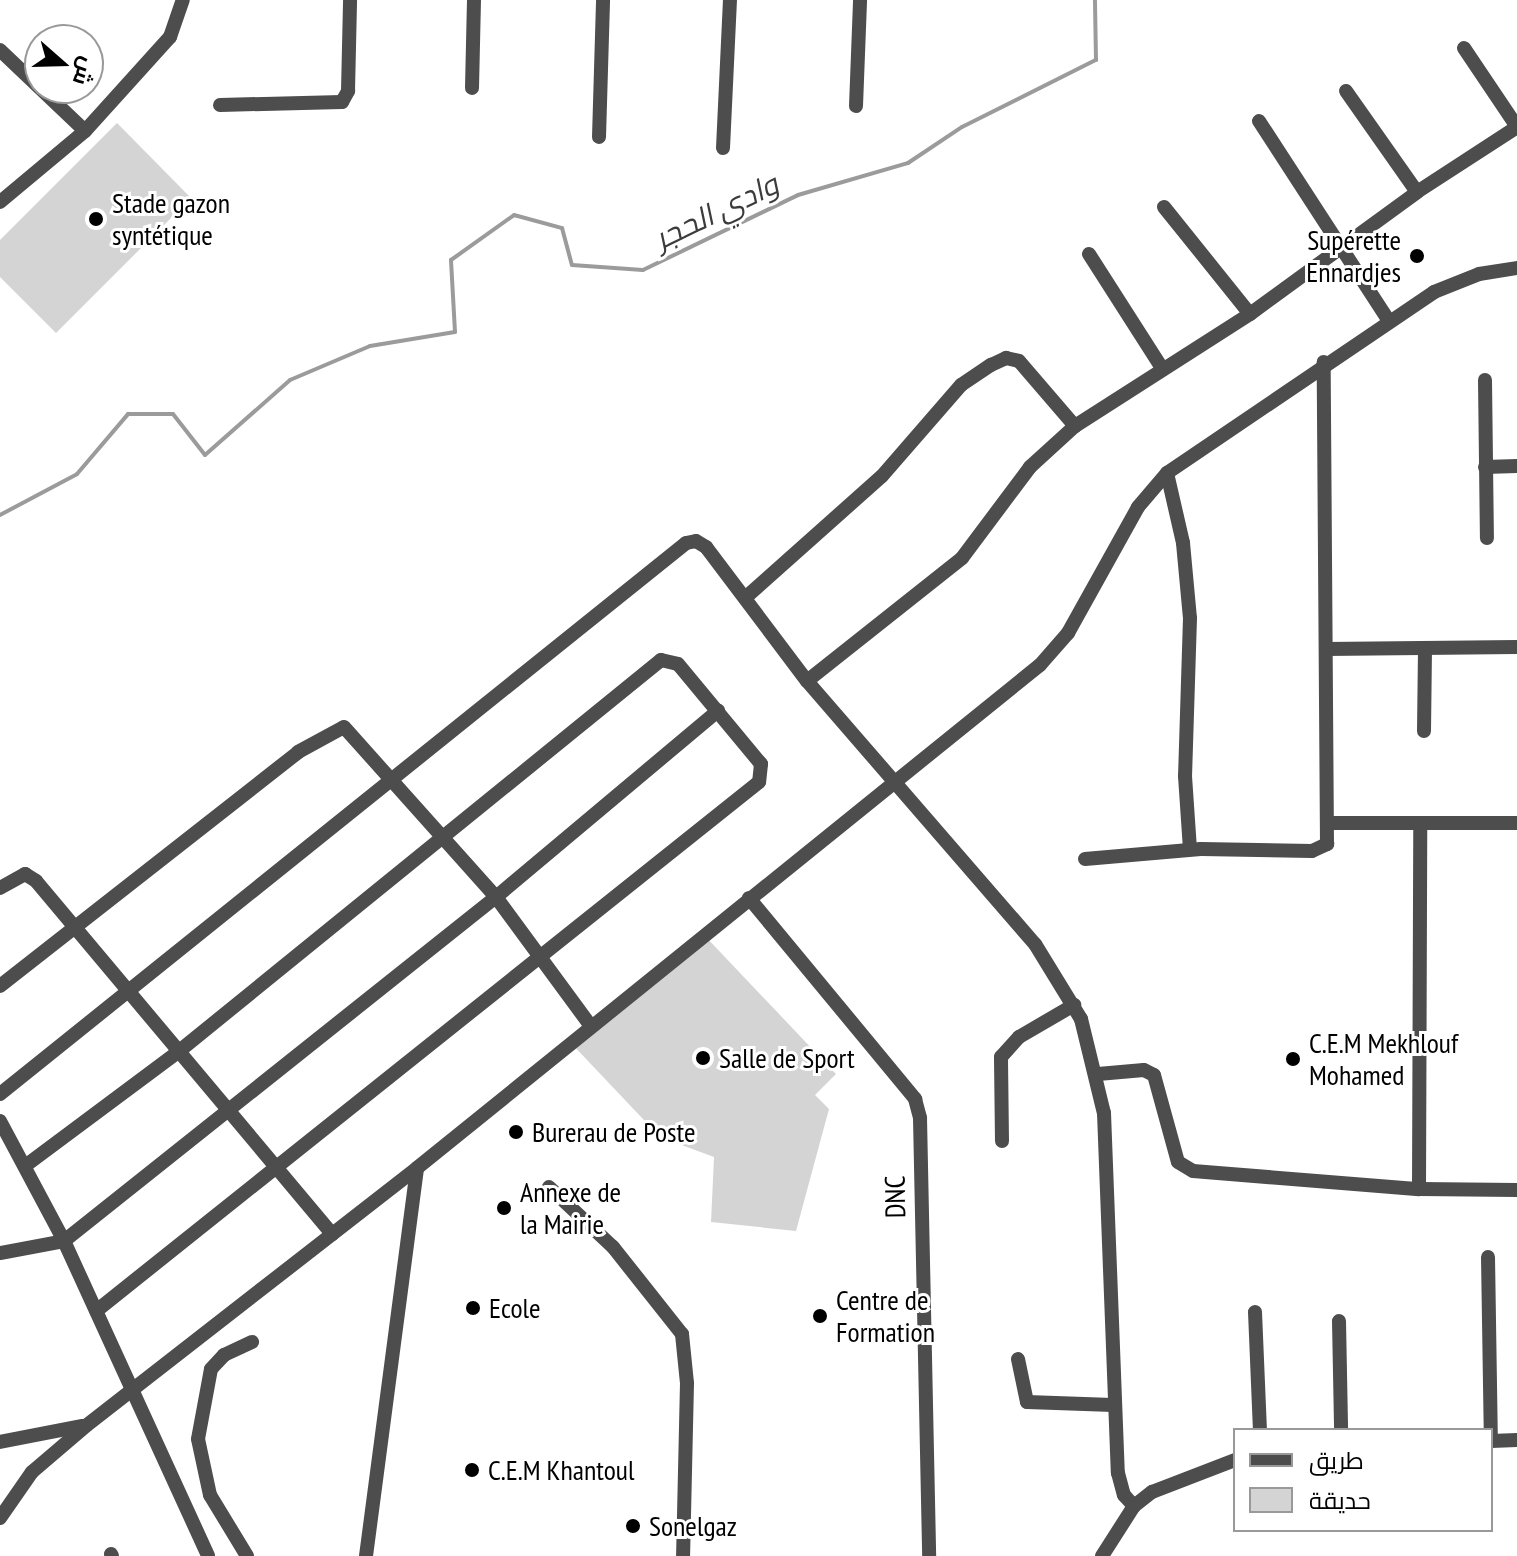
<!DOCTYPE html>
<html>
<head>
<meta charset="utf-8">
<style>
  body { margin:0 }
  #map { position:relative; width:1517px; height:1556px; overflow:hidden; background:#fff; font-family:"PT Sans Narrow",Cairo,sans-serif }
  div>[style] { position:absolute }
  .green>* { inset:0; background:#d4d4d4 }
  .stream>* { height:4px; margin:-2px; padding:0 2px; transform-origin:2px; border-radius:2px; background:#9b9b9b }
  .minor>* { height:14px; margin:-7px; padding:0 7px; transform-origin:7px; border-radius:7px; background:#4d4d4d }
  .dots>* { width:22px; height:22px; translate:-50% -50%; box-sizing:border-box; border:4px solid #fff; border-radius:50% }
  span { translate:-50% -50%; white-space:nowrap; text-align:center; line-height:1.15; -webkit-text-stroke:6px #fff; paint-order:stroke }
  .poi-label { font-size:28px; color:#000 }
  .left { translate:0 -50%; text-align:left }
  .right { translate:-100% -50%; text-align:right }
  .street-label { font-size:28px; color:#000 }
  .water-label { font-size:30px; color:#3c3c3c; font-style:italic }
  .legend { position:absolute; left:1233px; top:1428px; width:260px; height:104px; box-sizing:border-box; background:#fff; border:2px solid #999; margin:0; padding:10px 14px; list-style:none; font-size:24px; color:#000 }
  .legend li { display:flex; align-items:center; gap:16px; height:40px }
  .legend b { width:40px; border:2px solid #999 }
  .north { position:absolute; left:24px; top:24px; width:80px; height:80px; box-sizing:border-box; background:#fff; border:2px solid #999; border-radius:50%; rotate:110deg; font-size:22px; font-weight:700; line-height:32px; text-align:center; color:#000 }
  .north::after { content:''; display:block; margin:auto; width:28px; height:36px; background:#000; clip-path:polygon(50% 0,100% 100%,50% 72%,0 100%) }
</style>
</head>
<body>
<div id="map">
  <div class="green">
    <i style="clip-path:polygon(117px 123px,191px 198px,56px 333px,0 277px,0 240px)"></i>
    <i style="clip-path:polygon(704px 935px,836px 1074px,815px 1095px,829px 1109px,796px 1231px,711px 1222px,714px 1157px,660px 1137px,570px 1042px)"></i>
  </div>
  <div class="stream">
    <i style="left:0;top:515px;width:87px;rotate:-28deg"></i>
    <i style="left:77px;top:474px;width:79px;rotate:-49.6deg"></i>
    <i style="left:128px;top:414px;width:45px"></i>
    <i style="left:173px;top:414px;width:52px;rotate:52deg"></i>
    <i style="left:205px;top:455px;width:113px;rotate:-41.4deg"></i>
    <i style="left:290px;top:380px;width:87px;rotate:-23deg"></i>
    <i style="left:370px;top:346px;width:86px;rotate:-9.4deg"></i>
    <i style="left:455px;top:332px;width:72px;rotate:-93.2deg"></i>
    <i style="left:451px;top:260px;width:77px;rotate:-35.5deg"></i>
    <i style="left:514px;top:215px;width:50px;rotate:15.2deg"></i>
    <i style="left:562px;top:228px;width:38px;rotate:75deg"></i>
    <i style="left:572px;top:265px;width:71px;rotate:4deg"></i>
    <i style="left:643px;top:270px;width:172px;rotate:-25.8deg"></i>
    <i style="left:798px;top:195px;width:115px;rotate:-16.2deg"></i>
    <i style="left:908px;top:163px;width:65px;rotate:-33.7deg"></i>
    <i style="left:962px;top:127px;width:150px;rotate:-26.6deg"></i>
    <i style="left:1096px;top:60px;width:60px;rotate:-91deg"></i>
  </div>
  <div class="minor">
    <i style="left:1464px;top:48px;width:95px;rotate:56.1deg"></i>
    <i style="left:0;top:50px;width:117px;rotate:43.6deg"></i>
    <i style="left:472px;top:88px;width:88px;rotate:-88.7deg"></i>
    <i style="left:1346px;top:91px;width:123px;rotate:54.9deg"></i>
    <i style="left:220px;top:105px;width:122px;rotate:-1.4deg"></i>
    <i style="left:342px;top:102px;width:13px;rotate:-61deg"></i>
    <i style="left:348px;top:91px;width:91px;rotate:-88.7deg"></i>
    <i style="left:856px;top:106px;width:106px;rotate:-87.8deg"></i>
    <i style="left:1259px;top:121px;width:237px;rotate:57deg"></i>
    <i style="left:599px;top:137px;width:137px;rotate:-88.3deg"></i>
    <i style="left:723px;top:148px;width:148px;rotate:-87.3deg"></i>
    <i style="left:0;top:202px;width:111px;rotate:-39.9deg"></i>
    <i style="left:85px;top:131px;width:127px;rotate:-47.9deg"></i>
    <i style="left:170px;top:37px;width:39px;rotate:-71deg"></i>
    <i style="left:1164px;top:207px;width:137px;rotate:51.2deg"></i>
    <i style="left:1089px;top:254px;width:135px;rotate:57.4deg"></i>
    <i style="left:1485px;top:380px;width:158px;rotate:89.3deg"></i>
    <i style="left:1485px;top:467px;width:32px;rotate:-2deg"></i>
    <i style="left:1167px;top:473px;width:72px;rotate:77.1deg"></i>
    <i style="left:1183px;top:543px;width:75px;rotate:84.7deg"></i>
    <i style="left:1190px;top:618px;width:158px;rotate:91.8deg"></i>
    <i style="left:1185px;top:776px;width:73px;rotate:86.1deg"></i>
    <i style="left:745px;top:598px;width:183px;rotate:-41.7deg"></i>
    <i style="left:882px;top:476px;width:121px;rotate:-49deg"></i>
    <i style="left:961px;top:385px;width:36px;rotate:-34deg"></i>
    <i style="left:991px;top:365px;width:17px;rotate:-25deg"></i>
    <i style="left:1006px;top:358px;width:13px;rotate:13deg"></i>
    <i style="left:1019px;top:361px;width:86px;rotate:49.3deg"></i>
    <i style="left:1326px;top:649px;width:191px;rotate:-0.6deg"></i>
    <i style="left:807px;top:681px;width:198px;rotate:-38.4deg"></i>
    <i style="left:962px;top:558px;width:114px;rotate:-53.2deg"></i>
    <i style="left:1030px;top:467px;width:61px;rotate:-42.3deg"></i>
    <i style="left:1075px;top:426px;width:208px;rotate:-32.6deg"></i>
    <i style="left:1250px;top:314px;width:207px;rotate:-36.1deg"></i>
    <i style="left:1417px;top:192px;width:119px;rotate:-33deg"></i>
    <i style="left:1424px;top:731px;width:83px;rotate:-89.3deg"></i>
    <i style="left:1329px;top:823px;width:188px"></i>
    <i style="left:1085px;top:859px;width:116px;rotate:-4.9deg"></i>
    <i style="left:1201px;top:849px;width:111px;rotate:1deg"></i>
    <i style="left:1312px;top:851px;width:17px;rotate:-25deg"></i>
    <i style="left:1327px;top:844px;width:482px;rotate:-90.4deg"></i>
    <i style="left:0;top:888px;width:29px;rotate:-29deg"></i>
    <i style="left:25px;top:874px;width:13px;rotate:32deg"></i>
    <i style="left:36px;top:881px;width:461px;rotate:50deg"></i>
    <i style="left:749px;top:898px;width:261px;rotate:50.4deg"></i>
    <i style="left:915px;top:1099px;width:20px;rotate:75deg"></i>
    <i style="left:920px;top:1118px;width:438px;rotate:88.8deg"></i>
    <i style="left:0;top:986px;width:379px;rotate:-38.1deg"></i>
    <i style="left:298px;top:752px;width:52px;rotate:-28.5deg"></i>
    <i style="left:344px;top:727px;width:228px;rotate:48.2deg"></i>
    <i style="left:496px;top:897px;width:159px;rotate:53.7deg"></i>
    <i style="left:1098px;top:1074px;width:46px;rotate:-5deg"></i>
    <i style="left:1144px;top:1070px;width:11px;rotate:27deg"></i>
    <i style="left:1154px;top:1075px;width:90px;rotate:74.6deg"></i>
    <i style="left:1178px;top:1162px;width:17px;rotate:31deg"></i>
    <i style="left:1193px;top:1171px;width:227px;rotate:4.6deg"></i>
    <i style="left:1419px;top:1189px;width:98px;rotate:0.6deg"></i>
    <i style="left:0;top:1094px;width:880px;rotate:-38.77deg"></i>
    <i style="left:686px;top:543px;width:10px;rotate:-11deg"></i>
    <i style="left:696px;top:541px;width:12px;rotate:31deg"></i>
    <i style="left:706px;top:547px;width:168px;rotate:53deg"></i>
    <i style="left:807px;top:681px;width:348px;rotate:49.1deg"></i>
    <i style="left:1035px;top:944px;width:88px;rotate:58.5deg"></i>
    <i style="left:1081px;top:1019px;width:97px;rotate:76.3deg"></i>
    <i style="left:1104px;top:1113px;width:360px;rotate:87.8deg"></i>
    <i style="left:1118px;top:1473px;width:23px;rotate:75deg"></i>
    <i style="left:1124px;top:1495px;width:15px;rotate:48deg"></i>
    <i style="left:0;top:1121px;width:136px;rotate:61.9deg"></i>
    <i style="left:64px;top:1241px;width:346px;rotate:65.4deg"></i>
    <i style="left:1002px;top:1141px;width:84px;rotate:-90.7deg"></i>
    <i style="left:1001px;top:1057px;width:27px;rotate:-48deg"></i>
    <i style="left:1019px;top:1037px;width:64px;rotate:-30.2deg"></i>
    <i style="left:25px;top:1166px;width:191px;rotate:-36.7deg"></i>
    <i style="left:178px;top:1052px;width:622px;rotate:-39.06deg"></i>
    <i style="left:661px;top:660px;width:17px;rotate:13deg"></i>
    <i style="left:678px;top:664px;width:130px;rotate:50.3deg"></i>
    <i style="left:761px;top:764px;width:18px;rotate:96deg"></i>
    <i style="left:759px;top:782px;width:848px;rotate:141.41deg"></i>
    <i style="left:549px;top:1187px;width:88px;rotate:43.2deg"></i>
    <i style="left:613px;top:1247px;width:111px;rotate:51.6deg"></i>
    <i style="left:682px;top:1334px;width:49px;rotate:84.2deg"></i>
    <i style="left:687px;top:1383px;width:173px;rotate:91.3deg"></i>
    <i style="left:1419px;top:1189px;width:365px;rotate:-89.8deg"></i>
    <i style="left:0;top:1253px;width:65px;rotate:-10.6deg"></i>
    <i style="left:64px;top:1241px;width:552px;rotate:-38.53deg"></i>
    <i style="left:496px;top:897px;width:290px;rotate:-40deg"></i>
    <i style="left:1488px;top:1257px;width:184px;rotate:89.1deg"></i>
    <i style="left:1255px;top:1312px;width:118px;rotate:87.6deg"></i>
    <i style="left:1339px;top:1321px;width:109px;rotate:88.9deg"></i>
    <i style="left:1018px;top:1359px;width:44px;rotate:78.2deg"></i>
    <i style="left:1027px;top:1402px;width:86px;rotate:2deg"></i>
    <i style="left:1491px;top:1441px;width:26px;rotate:-2deg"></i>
    <i style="left:0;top:1442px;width:84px;rotate:-11deg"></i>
    <i style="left:0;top:1518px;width:56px;rotate:-55.2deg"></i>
    <i style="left:32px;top:1472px;width:72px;rotate:-40.5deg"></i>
    <i style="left:87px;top:1425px;width:418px;rotate:-37.9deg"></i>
    <i style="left:417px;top:1168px;width:801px;rotate:-38.92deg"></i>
    <i style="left:1040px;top:665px;width:43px;rotate:-48.8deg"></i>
    <i style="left:1068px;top:633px;width:144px;rotate:-60.9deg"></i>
    <i style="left:1138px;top:507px;width:45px;rotate:-49.5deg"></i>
    <i style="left:1167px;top:473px;width:323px;rotate:-34.1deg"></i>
    <i style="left:1434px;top:292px;width:48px;rotate:-21.8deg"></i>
    <i style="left:1479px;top:274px;width:38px;rotate:-9deg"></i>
    <i style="left:111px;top:1554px;width:2px;rotate:63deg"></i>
    <i style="left:247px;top:1556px;width:71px;rotate:-121.2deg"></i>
    <i style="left:210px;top:1495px;width:57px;rotate:-102.1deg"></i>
    <i style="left:198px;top:1439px;width:71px;rotate:-79.5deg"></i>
    <i style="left:211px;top:1369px;width:19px;rotate:-47deg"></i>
    <i style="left:224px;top:1355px;width:31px;rotate:-25deg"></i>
    <i style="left:366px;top:1556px;width:391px;rotate:-82.5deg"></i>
    <i style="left:1102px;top:1556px;width:59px;rotate:-57.4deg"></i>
    <i style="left:1134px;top:1506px;width:23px;rotate:-38deg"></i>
    <i style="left:1152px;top:1492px;width:89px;rotate:-21.1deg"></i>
  </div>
  <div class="dots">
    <i style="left:96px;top:219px;background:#000"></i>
    <i style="left:1417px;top:256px;background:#000"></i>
    <i style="left:703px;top:1058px;background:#000"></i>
    <i style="left:1293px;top:1059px;background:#000"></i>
    <i style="left:516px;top:1132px;background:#000"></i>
    <i style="left:504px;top:1208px;background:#000"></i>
    <i style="left:473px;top:1308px;background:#000"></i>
    <i style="left:820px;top:1316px;background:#000"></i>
    <i style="left:472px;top:1470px;background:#000"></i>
    <i style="left:633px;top:1526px;background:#000"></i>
  </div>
  <div class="poi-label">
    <span class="left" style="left:112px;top:219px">Stade gazon<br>syntétique</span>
    <span class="right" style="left:1401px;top:256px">Supérette<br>Ennardjes</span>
    <span class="left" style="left:1309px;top:1059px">C.E.M Mekhlouf<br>Mohamed</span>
    <span class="left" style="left:719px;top:1058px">Salle de Sport</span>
    <span class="left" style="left:532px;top:1132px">Burerau de Poste</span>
    <span class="left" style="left:520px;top:1208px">Annexe de<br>la Mairie</span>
    <span class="left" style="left:836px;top:1316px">Centre de<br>Formation</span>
    <span class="left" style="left:489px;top:1308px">Ecole</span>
    <span class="left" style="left:488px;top:1470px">C.E.M Khantoul</span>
    <span class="left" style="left:649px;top:1526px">Sonelgaz</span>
  </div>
  <div class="street-label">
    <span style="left:895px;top:1197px;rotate:-91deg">DNC</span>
  </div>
  <div class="water-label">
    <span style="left:716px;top:211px;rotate:-26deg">وادي الحجر</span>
  </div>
  <ul class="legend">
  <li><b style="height:10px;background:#4d4d4d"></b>طريق</li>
  <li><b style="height:22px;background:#d4d4d4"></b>حديقة</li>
  </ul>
  <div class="north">ش</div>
</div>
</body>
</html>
